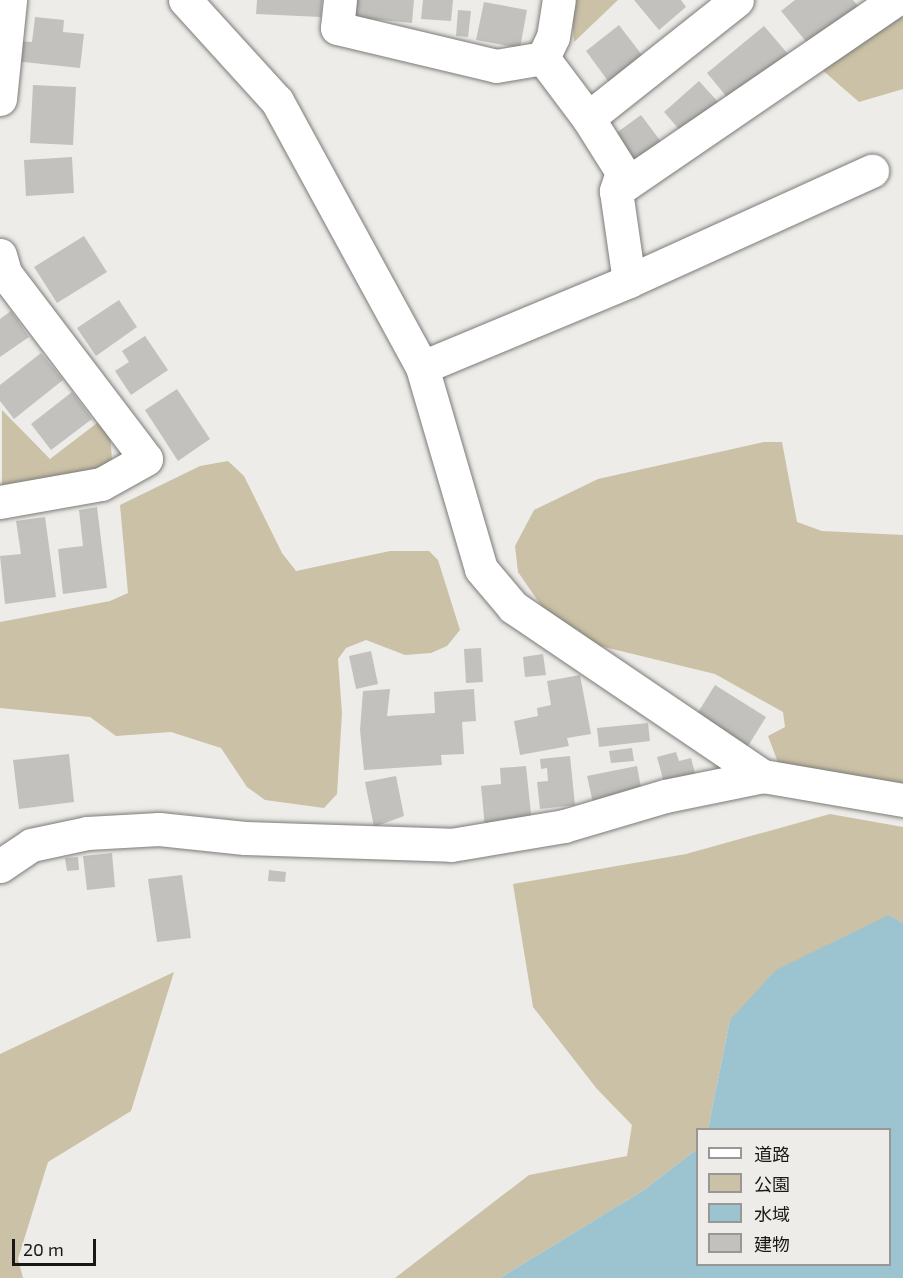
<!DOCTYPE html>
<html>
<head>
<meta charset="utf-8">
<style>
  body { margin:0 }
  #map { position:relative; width:903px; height:1278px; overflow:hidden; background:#edece9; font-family:"Exo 2","Noto Sans JP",sans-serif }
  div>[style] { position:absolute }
  .green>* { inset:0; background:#cac1a6 }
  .water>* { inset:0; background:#9bc3d0 }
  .building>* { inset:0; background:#c3c1be }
  .roads { filter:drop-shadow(0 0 2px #7c7b78) drop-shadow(0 0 2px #7c7b78) }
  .minor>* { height:33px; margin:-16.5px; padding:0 16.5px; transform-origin:16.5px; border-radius:16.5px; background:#fff }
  span { translate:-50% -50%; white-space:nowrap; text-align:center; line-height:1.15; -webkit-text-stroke:6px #edece9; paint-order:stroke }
  .legend { position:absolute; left:696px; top:1128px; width:195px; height:138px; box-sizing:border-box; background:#edece9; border:2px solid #989795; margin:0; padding:8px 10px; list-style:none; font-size:18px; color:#191817 }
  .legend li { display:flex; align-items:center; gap:12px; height:30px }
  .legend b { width:30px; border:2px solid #989795 }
  .scale { position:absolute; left:12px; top:1239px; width:84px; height:27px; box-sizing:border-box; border:3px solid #191817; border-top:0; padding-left:8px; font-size:18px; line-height:21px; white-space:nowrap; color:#191817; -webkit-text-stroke:4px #edece9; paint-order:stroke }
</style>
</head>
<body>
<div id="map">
  <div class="green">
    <i style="clip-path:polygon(571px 0,618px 0,574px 42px)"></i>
    <i style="clip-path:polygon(903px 0,903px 89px,859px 102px,820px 68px)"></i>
    <i style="clip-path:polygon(2px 410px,50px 459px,97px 423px,110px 429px,112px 462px,86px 476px,2px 491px)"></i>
    <i style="clip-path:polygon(764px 442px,782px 442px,797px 522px,822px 531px,903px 535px,903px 783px,779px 765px,768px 736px,785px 727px,783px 712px,715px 674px,600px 646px,549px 617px,518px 572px,515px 546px,534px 510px,598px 479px)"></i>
    <i style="clip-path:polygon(228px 461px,244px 476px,282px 553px,296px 571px,390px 551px,429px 551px,438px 560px,460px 630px,447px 646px,431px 653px,405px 655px,366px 640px,346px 648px,338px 659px,342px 713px,337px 794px,324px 808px,265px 800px,247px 787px,221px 748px,171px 732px,116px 736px,90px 717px,0 708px,0 622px,110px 601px,128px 593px,120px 505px,200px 466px)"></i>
    <i style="clip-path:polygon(830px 814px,903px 827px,903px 923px,889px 915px,730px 1020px,708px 1129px,698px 1130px,697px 1149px,644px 1190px,500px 1278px,395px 1278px,529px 1175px,627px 1156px,632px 1125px,597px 1089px,533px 1007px,513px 884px,686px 854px)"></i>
    <i style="clip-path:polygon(174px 972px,131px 1111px,48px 1162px,18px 1259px,23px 1278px,0 1278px,0 1054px)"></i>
  </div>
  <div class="water">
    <i style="clip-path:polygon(889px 915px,903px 923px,903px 1278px,500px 1278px,644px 1190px,697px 1149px,698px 1264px,890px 1264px,890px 1130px,708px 1129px,730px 1020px,776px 970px)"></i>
  </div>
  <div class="building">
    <i style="clip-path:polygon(257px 0,322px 0,321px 17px,256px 14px)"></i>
    <i style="clip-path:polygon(350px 0,414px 0,412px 23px,348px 17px)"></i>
    <i style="clip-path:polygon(423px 0,453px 0,451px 21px,421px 19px)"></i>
    <i style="clip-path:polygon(634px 0,681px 0,686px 7px,659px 30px)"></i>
    <i style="clip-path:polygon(795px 0,853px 0,862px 11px,813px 50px,781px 11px)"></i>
    <i style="clip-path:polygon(484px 2px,527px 10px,520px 48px,476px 40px)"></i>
    <i style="clip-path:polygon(458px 10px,471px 11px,468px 37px,456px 36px)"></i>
    <i style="clip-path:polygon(35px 17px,64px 20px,63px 32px,84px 34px,80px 68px,14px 61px,16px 41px,32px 42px)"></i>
    <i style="clip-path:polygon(619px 25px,645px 59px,611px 85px,586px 51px)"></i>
    <i style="clip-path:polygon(764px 26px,788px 54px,731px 102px,707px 73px)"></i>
    <i style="clip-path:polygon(699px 81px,719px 103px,684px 135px,664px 112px)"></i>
    <i style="clip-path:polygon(33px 85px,76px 87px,73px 145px,30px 143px)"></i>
    <i style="clip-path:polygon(641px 115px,662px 143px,636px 162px,615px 134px)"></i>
    <i style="clip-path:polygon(72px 157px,74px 193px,26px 196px,24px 160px)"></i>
    <i style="clip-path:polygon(84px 236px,107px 272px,57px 303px,34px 267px)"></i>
    <i style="clip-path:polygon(119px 300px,137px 327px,96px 356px,77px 328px)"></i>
    <i style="clip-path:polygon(11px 311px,29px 337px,0 357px,0 319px)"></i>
    <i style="clip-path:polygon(145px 336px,168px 370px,131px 395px,115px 371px,129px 362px,122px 351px)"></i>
    <i style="clip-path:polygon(41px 353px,63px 380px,14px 419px,0 401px,0 385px)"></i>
    <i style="clip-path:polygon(177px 389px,210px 439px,178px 461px,145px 410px)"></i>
    <i style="clip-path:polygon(72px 392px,92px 419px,51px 450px,31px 424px)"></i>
    <i style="clip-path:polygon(97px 507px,107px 588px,63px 594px,58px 549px,83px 546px,79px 510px)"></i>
    <i style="clip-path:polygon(45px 517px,56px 597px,5px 604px,0 556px,21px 554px,16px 521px)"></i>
    <i style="clip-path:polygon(481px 648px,483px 682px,466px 683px,464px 649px)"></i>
    <i style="clip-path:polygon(371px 651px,378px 684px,356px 689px,349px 656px)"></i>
    <i style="clip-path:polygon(543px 654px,546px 675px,525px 677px,523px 657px)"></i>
    <i style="clip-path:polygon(580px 675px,591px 734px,567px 738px,569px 746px,520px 755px,514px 721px,538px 716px,537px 708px,551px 705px,547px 681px)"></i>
    <i style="clip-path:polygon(715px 685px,766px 717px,748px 746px,697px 714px)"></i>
    <i style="clip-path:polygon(390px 689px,387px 716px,435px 713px,434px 692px,474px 689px,476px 721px,462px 722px,464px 754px,441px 755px,442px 765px,364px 770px,360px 730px,363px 691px)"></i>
    <i style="clip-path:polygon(648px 723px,650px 741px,599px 747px,597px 728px)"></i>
    <i style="clip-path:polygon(632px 748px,634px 761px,611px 763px,609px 751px)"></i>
    <i style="clip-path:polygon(676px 752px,679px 761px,691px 758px,696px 777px,665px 786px,657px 757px)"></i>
    <i style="clip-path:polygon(69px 754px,74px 802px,19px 809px,13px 760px)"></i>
    <i style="clip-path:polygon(570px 756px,575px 805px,540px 809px,537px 782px,548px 781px,547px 768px,541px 769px,540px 759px)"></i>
    <i style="clip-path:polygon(526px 766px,532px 824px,485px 828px,481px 786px,501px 784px,500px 768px)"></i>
    <i style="clip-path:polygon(637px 766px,642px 793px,593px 803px,587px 776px)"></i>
    <i style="clip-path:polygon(396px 776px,404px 816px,374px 827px,365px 782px)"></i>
    <i style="clip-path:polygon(112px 853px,115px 887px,87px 890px,83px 856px)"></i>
    <i style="clip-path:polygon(78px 857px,79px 870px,67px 871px,65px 858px)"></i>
    <i style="clip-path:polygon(269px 870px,286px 872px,285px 882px,268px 881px)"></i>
    <i style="clip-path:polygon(182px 875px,191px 938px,157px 942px,148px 879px)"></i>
  </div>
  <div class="roads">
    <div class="minor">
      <i style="left:185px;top:0;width:137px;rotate:47.7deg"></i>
      <i style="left:277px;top:101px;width:303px;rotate:61.4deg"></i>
      <i style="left:340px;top:0;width:28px;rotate:96deg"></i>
      <i style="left:337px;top:28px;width:163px;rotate:13.4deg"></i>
      <i style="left:496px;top:66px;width:48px;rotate:-9.7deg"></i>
      <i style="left:543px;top:58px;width:23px;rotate:-65deg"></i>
      <i style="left:553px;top:37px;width:37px;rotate:-81deg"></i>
      <i style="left:543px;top:58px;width:75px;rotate:53.1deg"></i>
      <i style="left:588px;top:118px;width:64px;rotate:57.8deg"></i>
      <i style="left:622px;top:172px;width:20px;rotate:108deg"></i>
      <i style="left:616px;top:191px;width:91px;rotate:81.8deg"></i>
      <i style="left:629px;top:281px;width:267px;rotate:-24.4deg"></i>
      <i style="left:0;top:99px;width:100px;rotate:-84.2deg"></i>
      <i style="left:588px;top:118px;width:190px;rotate:-38.4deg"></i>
      <i style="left:616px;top:191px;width:338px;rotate:-34.4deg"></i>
      <i style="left:0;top:255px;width:19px;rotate:74deg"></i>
      <i style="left:5px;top:273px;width:233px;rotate:52.8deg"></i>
      <i style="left:146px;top:459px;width:51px;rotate:150.9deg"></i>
      <i style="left:101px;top:484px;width:103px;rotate:169.9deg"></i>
      <i style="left:629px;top:281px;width:224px;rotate:157.4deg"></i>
      <i style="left:422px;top:367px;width:210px;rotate:73.7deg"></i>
      <i style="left:481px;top:569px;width:50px;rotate:49.9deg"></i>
      <i style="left:513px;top:607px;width:302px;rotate:34.1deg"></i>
      <i style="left:0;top:866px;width:37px;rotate:-34deg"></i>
      <i style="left:31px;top:845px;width:57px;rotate:-12.1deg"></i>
      <i style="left:87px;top:833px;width:72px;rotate:-3.2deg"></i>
      <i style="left:159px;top:829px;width:86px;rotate:6deg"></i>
      <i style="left:245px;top:838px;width:206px;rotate:1.9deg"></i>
      <i style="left:451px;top:845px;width:115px;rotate:-9.5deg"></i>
      <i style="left:564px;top:826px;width:105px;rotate:-16.5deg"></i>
      <i style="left:665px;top:796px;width:100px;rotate:-11.5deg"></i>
      <i style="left:763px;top:776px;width:142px;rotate:9.7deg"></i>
    </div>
  </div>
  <ul class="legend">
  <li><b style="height:8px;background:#fff"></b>道路</li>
  <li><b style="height:16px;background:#cac1a6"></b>公園</li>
  <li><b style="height:16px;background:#9bc3d0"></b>水域</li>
  <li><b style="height:16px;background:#c3c1be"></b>建物</li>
  </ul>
  <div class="scale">20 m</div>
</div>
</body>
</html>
